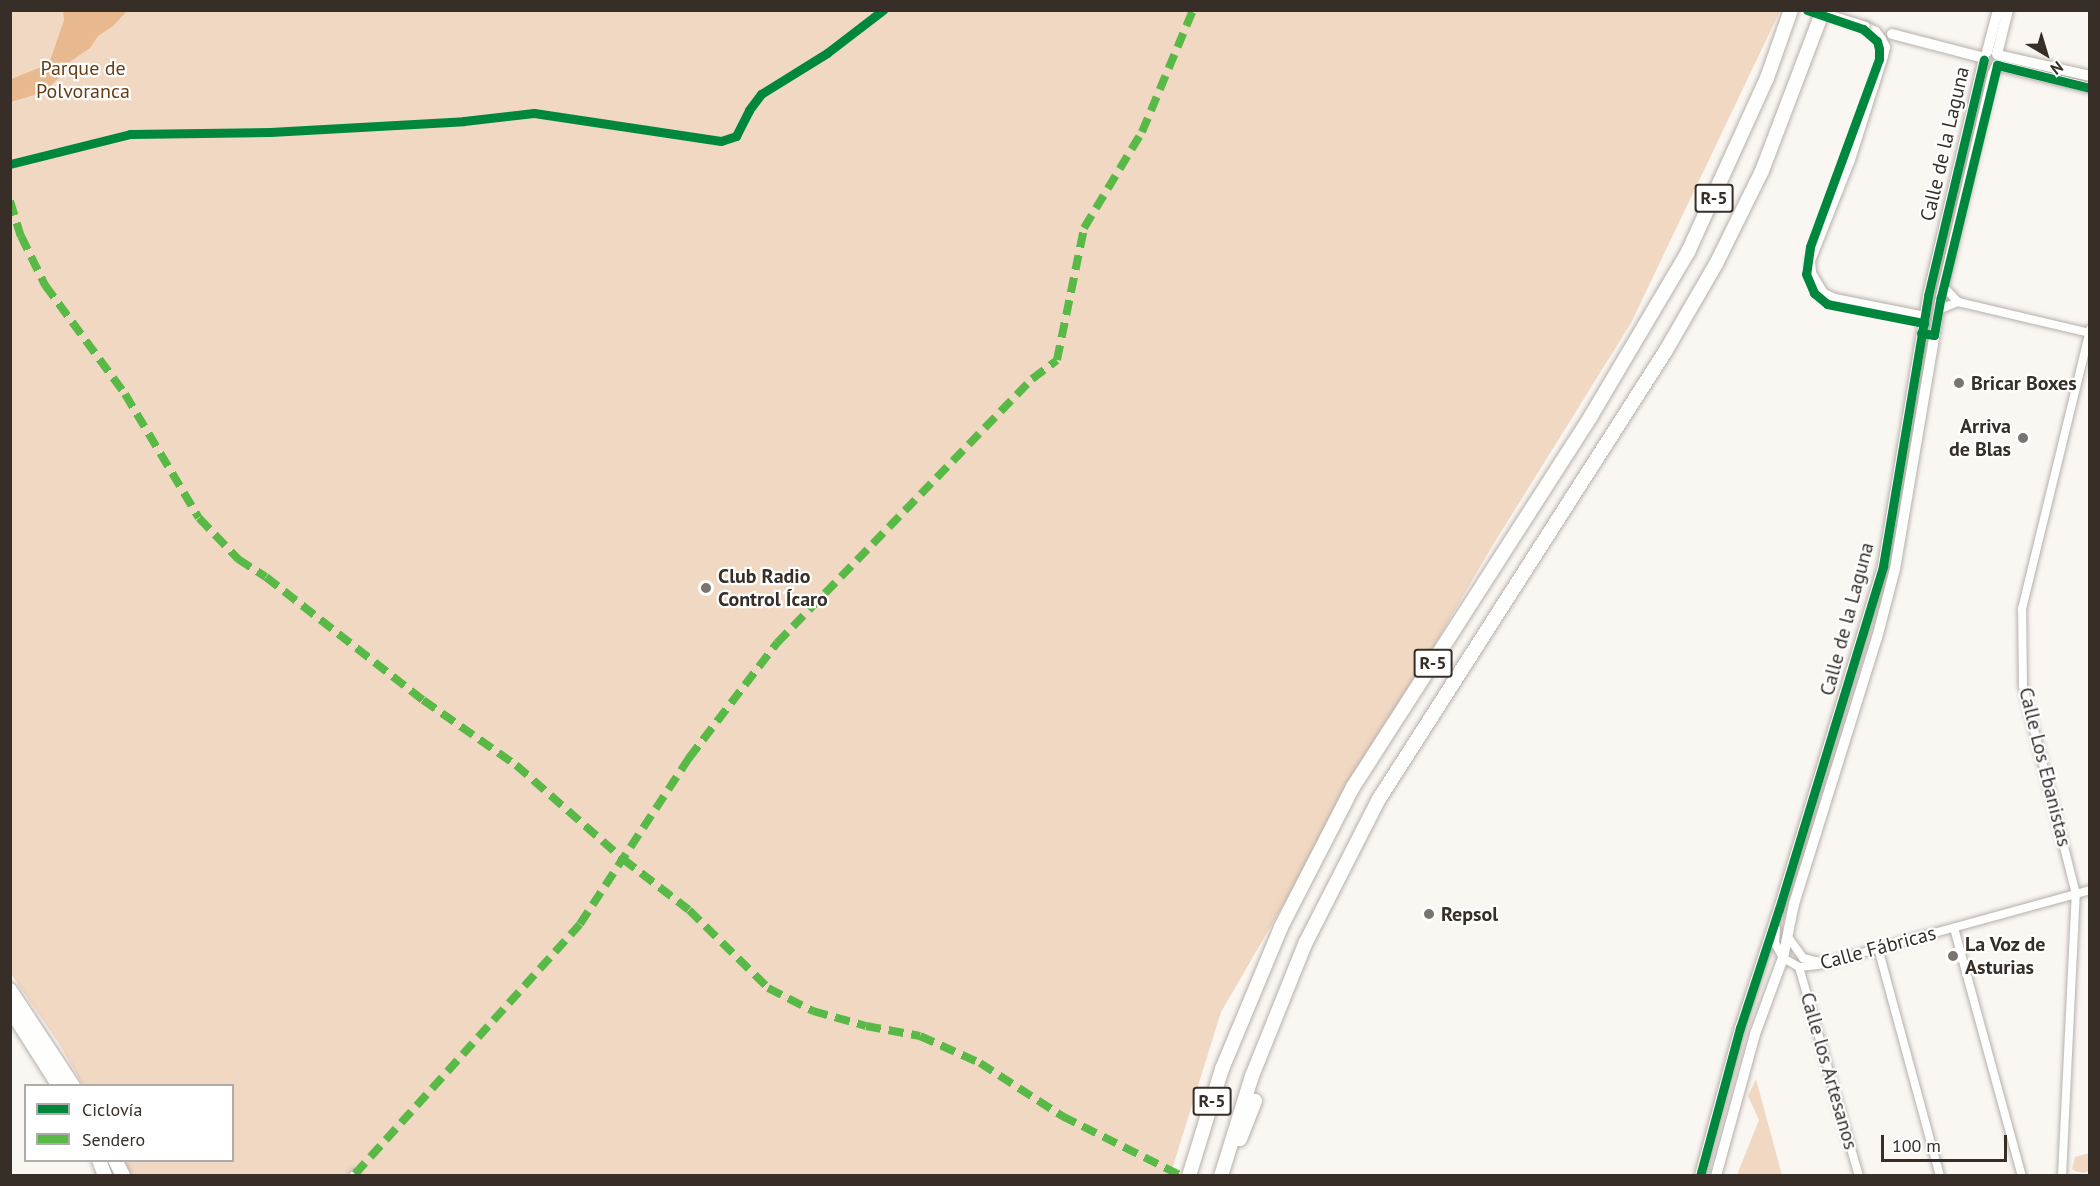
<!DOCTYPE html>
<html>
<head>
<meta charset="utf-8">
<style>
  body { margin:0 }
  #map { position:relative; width:2100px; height:1186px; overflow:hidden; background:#faf6f2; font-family:"PT Sans",sans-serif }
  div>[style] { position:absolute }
  .green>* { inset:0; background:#f1d8c3 }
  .water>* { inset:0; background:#e8b88f }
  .roads { filter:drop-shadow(0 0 2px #b6b0ab) drop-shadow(0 0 2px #b6b0ab) }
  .street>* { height:8px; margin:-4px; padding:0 4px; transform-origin:4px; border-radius:4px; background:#fefefd }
  .secondary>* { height:10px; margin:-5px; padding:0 5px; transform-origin:5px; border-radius:5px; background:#fefefd }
  .highway>* { height:14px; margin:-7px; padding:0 7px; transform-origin:7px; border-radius:7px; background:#fefefd }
  .bridges { filter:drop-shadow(0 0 2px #b6b0ab) drop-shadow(0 0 2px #b6b0ab) }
  .street-bridge>* { height:8px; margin:-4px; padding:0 4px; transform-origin:4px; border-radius:4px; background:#fefefd }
  .quiet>* { height:8px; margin-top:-4px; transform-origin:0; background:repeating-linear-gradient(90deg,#58b947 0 15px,transparent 0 23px) }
  .cycleway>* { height:9px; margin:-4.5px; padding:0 4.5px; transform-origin:4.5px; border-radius:4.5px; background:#00873e }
  .dots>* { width:16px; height:16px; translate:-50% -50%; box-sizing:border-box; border:3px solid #fff; border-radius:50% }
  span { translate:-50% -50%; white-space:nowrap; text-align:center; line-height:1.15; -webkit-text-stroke:4.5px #fff; paint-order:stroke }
  .shield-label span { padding:2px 4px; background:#fff; border:2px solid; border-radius:4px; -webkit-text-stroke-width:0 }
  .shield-label { font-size:18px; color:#362e27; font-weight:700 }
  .park-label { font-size:20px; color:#683c11 }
  .street-label { font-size:20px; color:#362e27 }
  .poi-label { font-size:20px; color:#362e27; font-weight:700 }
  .left { translate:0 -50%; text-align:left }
  .right { translate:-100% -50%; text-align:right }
  .frame { position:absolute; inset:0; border:12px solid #362e27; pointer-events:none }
  .legend { position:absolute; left:24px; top:1084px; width:210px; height:78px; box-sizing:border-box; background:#fff; border:2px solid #afaba9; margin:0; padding:8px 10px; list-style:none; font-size:18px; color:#362e27 }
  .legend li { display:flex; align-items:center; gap:12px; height:30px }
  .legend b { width:30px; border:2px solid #afaba9 }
  .north { position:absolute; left:2016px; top:24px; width:60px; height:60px; -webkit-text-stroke:4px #fff; paint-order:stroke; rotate:142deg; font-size:16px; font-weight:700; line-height:24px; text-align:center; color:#362e27 }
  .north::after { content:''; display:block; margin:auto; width:21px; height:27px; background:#362e27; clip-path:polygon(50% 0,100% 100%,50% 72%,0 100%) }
  .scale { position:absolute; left:1881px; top:1135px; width:126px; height:27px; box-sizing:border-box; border:3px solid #362e27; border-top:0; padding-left:8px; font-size:18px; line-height:21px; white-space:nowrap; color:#362e27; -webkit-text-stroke:4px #fff; paint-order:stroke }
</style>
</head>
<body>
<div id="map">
  <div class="green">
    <i style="clip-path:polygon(10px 11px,1780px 11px,1631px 323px,1491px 548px,1221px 1012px,1170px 1176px,131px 1175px,124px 1161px,232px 1160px,232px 1086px,83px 1085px,58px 1042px,11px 974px)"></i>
    <i style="clip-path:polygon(1756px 1079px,1782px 1175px,1737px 1175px,1759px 1120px,1748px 1096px)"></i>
    <i style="clip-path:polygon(2089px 1153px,2089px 1171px,2084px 1173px,2075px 1171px,2072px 1169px,2075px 1157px)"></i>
  </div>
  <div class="water">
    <i style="clip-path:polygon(63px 11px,127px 11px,113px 26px,98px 36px,90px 48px,71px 61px,62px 75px,44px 92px,11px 102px,11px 79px,49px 64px,64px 20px)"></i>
  </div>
  <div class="roads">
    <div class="street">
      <i style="left:1866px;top:26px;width:11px;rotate:27deg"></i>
      <i style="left:1876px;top:31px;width:10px;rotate:53deg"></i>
      <i style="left:1882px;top:39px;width:9px;rotate:63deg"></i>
      <i style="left:1886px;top:47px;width:9px;rotate:103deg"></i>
      <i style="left:1884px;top:56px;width:109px;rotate:107.6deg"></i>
      <i style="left:1851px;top:160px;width:109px;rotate:111.6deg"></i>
      <i style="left:1811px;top:261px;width:12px;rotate:85deg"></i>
      <i style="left:1812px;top:273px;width:23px;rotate:59deg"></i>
      <i style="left:1824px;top:293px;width:12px;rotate:24deg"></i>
      <i style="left:1835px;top:298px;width:92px;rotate:11.3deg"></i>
      <i style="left:1943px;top:286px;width:22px;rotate:47deg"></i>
      <i style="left:1958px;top:302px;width:136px;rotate:13.2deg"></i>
      <i style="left:1938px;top:310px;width:22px;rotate:-22deg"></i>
      <i style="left:1954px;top:928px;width:257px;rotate:74.7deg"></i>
      <i style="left:1776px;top:929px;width:14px;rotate:94deg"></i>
      <i style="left:1775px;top:943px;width:17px;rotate:62deg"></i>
      <i style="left:1783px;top:958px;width:18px;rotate:29deg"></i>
      <i style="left:1799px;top:967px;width:19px;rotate:-6deg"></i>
      <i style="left:1818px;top:965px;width:282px;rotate:-15.4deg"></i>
      <i style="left:1788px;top:937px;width:26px;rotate:54deg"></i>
      <i style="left:1803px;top:958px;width:17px;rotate:13deg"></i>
      <i style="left:1878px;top:948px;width:236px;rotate:74.8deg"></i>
      <i style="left:1799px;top:967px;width:217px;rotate:74deg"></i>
      <i style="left:353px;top:1176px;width:3px;rotate:-45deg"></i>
      <i style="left:2062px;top:1176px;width:282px;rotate:-87.2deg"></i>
      <i style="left:2076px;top:894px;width:215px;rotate:-104.3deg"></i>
      <i style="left:2023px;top:686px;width:77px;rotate:-90.7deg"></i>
      <i style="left:2022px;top:609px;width:288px;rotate:-76.3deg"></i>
    </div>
    <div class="secondary">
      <i style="left:1892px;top:34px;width:95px;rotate:14.6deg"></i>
      <i style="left:1987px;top:52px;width:43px;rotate:-75.3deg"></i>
      <i style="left:1997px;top:54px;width:45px;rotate:-76deg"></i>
      <i style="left:1998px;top:55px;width:94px;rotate:12.9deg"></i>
      <i style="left:1700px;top:1176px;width:153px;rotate:-74.9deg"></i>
      <i style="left:1740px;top:1028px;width:125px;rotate:-71.9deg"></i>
      <i style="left:1779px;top:909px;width:358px;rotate:-73.1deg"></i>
      <i style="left:1883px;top:566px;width:274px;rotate:-80.5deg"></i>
      <i style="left:1928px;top:296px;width:243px;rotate:-76.7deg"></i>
      <i style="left:1716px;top:1176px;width:147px;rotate:-74.6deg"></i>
      <i style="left:1755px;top:1034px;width:81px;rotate:-69.8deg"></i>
      <i style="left:1783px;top:958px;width:55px;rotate:-78.5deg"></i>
      <i style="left:1794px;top:904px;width:279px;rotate:-72.7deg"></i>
      <i style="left:1877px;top:638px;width:71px;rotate:-75.4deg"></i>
      <i style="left:1895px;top:569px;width:276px;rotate:-80.4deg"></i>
      <i style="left:1941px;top:297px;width:229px;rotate:-76.9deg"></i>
      <i style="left:1993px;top:74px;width:10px;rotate:-66deg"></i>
      <i style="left:1997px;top:65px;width:96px;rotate:13.9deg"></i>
    </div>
    <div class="highway">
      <i style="left:10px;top:990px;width:115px;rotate:56.7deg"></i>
      <i style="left:10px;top:1009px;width:91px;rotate:57.5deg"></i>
      <i style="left:1240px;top:1139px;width:41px;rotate:-68.5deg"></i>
      <i style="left:99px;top:1160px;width:17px;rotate:69deg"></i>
      <i style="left:115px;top:1160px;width:18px;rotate:63deg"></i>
      <i style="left:1189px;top:1176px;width:112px;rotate:-72.9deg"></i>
      <i style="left:1222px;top:1069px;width:154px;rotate:-67.4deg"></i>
      <i style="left:1281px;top:927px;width:157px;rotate:-62.8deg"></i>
      <i style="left:1353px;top:787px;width:441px;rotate:-57.3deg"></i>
      <i style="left:1591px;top:416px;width:191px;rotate:-59.4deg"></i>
      <i style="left:1688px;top:252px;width:191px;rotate:-65.6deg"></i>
      <i style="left:1767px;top:78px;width:72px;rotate:-70.6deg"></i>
      <i style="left:1221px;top:1176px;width:105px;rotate:-72.8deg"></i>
      <i style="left:1252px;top:1076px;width:144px;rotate:-68.1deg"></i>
      <i style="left:1306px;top:942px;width:161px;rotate:-63deg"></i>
      <i style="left:1379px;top:799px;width:531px;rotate:-57.39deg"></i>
      <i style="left:1665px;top:352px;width:102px;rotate:-59.9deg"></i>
      <i style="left:1716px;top:264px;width:104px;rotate:-63.7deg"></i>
      <i style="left:1762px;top:171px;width:172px;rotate:-69.2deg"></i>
    </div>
  </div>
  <div class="bridges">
    <div class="street-bridge">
      <i style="left:1815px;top:10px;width:53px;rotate:17.4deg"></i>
    </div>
  </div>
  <div class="quiet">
    <i style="left:10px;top:201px;width:37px;rotate:73deg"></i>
    <i style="left:21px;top:236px;width:55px;rotate:63.9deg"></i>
    <i style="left:45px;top:285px;width:135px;rotate:53.7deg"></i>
    <i style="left:125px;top:394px;width:144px;rotate:59.2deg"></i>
    <i style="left:199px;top:518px;width:57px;rotate:46.4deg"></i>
    <i style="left:238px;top:559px;width:33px;rotate:33deg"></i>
    <i style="left:266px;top:577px;width:199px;rotate:38.1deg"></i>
    <i style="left:423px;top:700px;width:113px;rotate:35deg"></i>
    <i style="left:516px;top:765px;width:142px;rotate:41.3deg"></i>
    <i style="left:623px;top:859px;width:83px;rotate:37.7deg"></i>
    <i style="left:689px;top:910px;width:111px;rotate:44.6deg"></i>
    <i style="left:768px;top:988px;width:51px;rotate:27.1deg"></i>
    <i style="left:813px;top:1011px;width:55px;rotate:15.8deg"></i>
    <i style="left:866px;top:1026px;width:55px;rotate:10.5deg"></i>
    <i style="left:920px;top:1036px;width:66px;rotate:24.2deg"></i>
    <i style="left:980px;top:1063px;width:98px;rotate:32.9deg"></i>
    <i style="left:1062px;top:1116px;width:134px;rotate:26.6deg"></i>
    <i style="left:355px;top:1174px;width:336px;rotate:-48deg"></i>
    <i style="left:580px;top:924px;width:199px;rotate:-56.7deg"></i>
    <i style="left:689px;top:758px;width:145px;rotate:-52.6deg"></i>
    <i style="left:777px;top:643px;width:367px;rotate:-46deg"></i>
    <i style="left:1032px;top:379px;width:31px;rotate:-37deg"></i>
    <i style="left:1057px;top:360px;width:135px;rotate:-78.4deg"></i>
    <i style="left:1084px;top:228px;width:112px;rotate:-58.9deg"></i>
    <i style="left:1142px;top:132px;width:132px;rotate:-67.3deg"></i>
  </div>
  <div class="cycleway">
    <i style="left:1807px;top:10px;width:59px;rotate:18.7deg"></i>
    <i style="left:1863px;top:29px;width:18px;rotate:41deg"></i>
    <i style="left:1877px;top:41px;width:8px;rotate:76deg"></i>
    <i style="left:1879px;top:49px;width:10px;rotate:90deg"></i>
    <i style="left:1879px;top:59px;width:200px;rotate:110.2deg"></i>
    <i style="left:1810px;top:247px;width:27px;rotate:98deg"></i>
    <i style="left:1806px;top:274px;width:21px;rotate:67deg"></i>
    <i style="left:1814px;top:293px;width:17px;rotate:40deg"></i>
    <i style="left:1827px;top:304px;width:99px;rotate:11.1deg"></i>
    <i style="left:10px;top:164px;width:124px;rotate:-14deg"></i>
    <i style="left:130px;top:134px;width:140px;rotate:-0.8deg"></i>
    <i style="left:270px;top:132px;width:194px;rotate:-3.2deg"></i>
    <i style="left:464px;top:121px;width:70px;rotate:-6.5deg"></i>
    <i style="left:534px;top:113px;width:189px;rotate:8.5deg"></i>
    <i style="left:721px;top:141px;width:16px;rotate:-18deg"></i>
    <i style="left:736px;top:136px;width:29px;rotate:-63deg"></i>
    <i style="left:749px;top:110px;width:20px;rotate:-53deg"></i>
    <i style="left:761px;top:94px;width:78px;rotate:-31.8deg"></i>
    <i style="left:827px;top:53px;width:71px;rotate:-37.5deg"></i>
    <i style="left:1921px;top:333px;width:13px;rotate:9deg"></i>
    <i style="left:1934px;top:335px;width:39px;rotate:-80deg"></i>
    <i style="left:1941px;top:297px;width:239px;rotate:-76.4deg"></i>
    <i style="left:1997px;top:65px;width:96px;rotate:13.9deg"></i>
    <i style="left:1700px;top:1176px;width:153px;rotate:-74.9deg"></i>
    <i style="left:1740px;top:1028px;width:125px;rotate:-71.9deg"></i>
    <i style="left:1779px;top:909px;width:358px;rotate:-73.1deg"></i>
    <i style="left:1883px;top:566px;width:274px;rotate:-80.5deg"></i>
    <i style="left:1928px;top:296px;width:243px;rotate:-76.7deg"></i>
  </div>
  <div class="dots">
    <i style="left:1959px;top:383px;background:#7b746e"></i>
    <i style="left:2023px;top:438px;background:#7b746e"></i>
    <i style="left:706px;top:588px;background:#7b746e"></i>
    <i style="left:1429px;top:914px;background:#7b746e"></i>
    <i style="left:1953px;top:956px;background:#7b746e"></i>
  </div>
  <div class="shield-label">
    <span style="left:1714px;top:198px">R-5</span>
    <span style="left:1433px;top:663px">R-5</span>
    <span style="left:1212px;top:1101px">R-5</span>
  </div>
  <div class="park-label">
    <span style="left:83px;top:80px">Parque de<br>Polvoranca</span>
  </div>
  <div class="street-label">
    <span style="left:1945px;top:144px;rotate:-77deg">Calle de la Laguna</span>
    <span style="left:1847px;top:619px;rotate:-75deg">Calle de la Laguna</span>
    <span style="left:2045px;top:767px;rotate:76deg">Calle Los Ebanistas</span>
    <span style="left:1878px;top:948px;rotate:-15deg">Calle Fábricas</span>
    <span style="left:1829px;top:1071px;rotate:74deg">Calle los Artesanos</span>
  </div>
  <div class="poi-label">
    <span class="left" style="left:1971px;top:383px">Bricar Boxes</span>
    <span class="right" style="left:2011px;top:438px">Arriva<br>de Blas</span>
    <span class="left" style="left:718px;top:588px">Club Radio<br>Control Ícaro</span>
    <span class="left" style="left:1441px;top:914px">Repsol</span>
    <span class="left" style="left:1965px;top:956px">La Voz de<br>Asturias</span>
  </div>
  <div class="frame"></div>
  <ul class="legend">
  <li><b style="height:8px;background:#00873e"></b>Ciclovía</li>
  <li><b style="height:8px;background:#58b947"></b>Sendero</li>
  </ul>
  <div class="north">N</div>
  <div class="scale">100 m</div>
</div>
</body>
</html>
